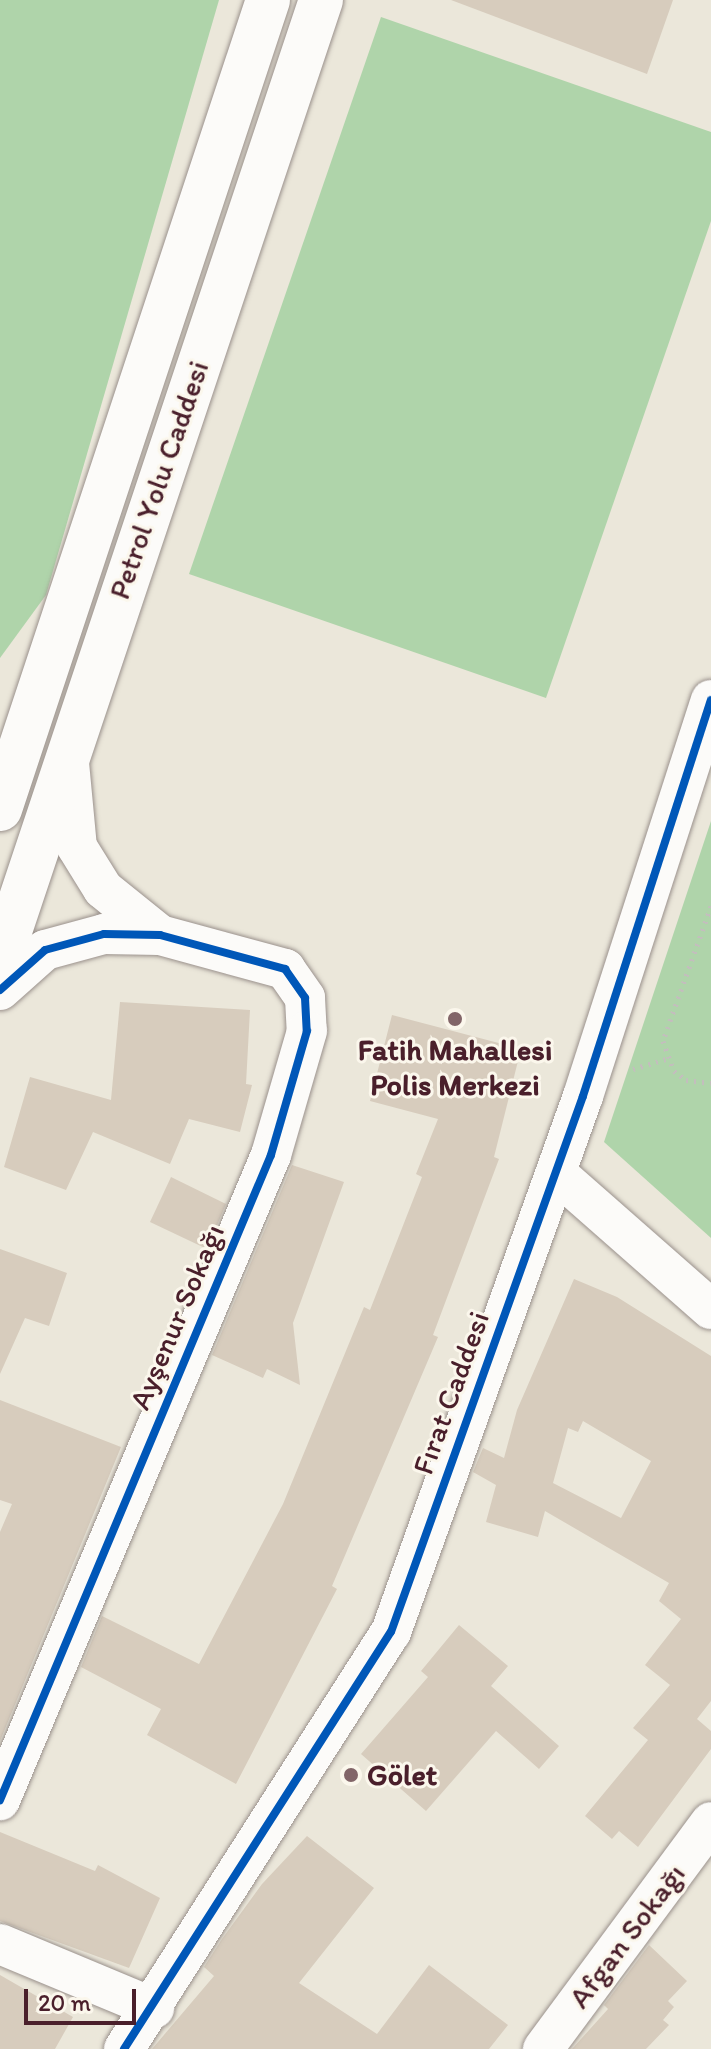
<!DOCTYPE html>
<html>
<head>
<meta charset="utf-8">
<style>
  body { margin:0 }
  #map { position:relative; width:711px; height:2049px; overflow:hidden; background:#ebe7da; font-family:Itim,sans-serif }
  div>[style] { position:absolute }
  .green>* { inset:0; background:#afd4aa }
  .building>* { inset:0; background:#d7ccbd }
  .path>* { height:5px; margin-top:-2.5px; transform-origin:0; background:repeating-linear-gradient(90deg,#c3bebd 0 2px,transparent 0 8px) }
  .roads { filter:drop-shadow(0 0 2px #9a918c) drop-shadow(0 0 2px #9a918c) }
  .minor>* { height:40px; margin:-20px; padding:0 20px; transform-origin:20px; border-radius:20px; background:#fcfbf9 }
  .major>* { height:44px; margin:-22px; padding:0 22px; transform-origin:22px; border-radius:22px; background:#fcfbf9 }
  .cycleway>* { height:8px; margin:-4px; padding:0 4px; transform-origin:4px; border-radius:4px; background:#0057b8 }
  .dots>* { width:22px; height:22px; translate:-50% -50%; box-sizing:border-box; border:4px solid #fbf7ec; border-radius:50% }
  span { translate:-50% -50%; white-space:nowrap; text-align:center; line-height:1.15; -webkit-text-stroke:6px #fbf7ec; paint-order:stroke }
  .street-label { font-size:30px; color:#4a1f2b }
  .poi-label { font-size:30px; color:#4a1f2b; font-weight:700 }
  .left { translate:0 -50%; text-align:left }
  .scale { position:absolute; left:24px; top:1989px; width:112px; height:36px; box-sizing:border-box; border:4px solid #4a1f2b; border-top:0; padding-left:10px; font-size:24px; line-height:28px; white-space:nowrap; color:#4a1f2b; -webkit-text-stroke:6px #fbf7ec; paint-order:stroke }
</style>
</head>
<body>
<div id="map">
  <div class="green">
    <i style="clip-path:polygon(0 0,219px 0,46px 595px,0 658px)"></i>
    <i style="clip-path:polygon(381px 17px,711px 132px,711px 221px,546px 698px,189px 574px)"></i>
    <i style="clip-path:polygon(711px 821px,711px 1238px,604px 1142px)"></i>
  </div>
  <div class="building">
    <i style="clip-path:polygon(451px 0,673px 0,647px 74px)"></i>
    <i style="clip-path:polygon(120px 1002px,250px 1010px,246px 1084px,252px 1085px,240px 1132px,189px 1119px,170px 1164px,93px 1132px,66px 1190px,4px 1167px,30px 1077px,111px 1100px)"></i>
    <i style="clip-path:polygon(392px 1015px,521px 1049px,494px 1157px,499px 1159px,433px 1335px,438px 1337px,332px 1586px,337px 1589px,236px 1784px,147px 1735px,161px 1709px,81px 1667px,102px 1616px,199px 1664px,283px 1504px,364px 1307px,370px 1310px,422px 1177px,416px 1174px,438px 1119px,370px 1101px)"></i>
    <i style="clip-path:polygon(292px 1165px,344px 1182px,293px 1323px,300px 1385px,267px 1369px,263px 1378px,212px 1355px)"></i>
    <i style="clip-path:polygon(171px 1177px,226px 1204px,207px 1249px,150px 1222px)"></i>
    <i style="clip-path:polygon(0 1249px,67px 1273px,49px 1326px,25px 1318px,0 1374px)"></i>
    <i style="clip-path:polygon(evenodd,574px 1279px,617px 1297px,711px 1356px,711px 1701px,697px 1719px,711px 1731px,711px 1749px,638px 1847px,619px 1831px,612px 1839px,585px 1816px,648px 1740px,633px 1728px,670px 1685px,645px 1665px,681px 1619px,659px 1601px,669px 1583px,545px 1511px,538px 1537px,486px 1522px,496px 1485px,473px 1472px,483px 1448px,504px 1458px,517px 1410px,574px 1279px,583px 1421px,651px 1461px,621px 1518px,553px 1483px,568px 1428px,578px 1432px,583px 1421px)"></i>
    <i style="clip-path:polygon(0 1400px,121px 1447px,0 1741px,0 1532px,12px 1504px,0 1500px)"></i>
    <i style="clip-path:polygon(459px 1625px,508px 1666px,491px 1686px,559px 1746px,539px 1769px,496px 1731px,426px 1811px,361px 1754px,428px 1677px,421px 1671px)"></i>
    <i style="clip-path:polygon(0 1832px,95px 1871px,98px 1865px,160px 1898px,129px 1968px,0 1921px)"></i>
    <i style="clip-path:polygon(307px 1836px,374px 1888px,299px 1983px,377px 2034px,429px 1965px,508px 2025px,489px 2049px,152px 2049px,214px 1976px,204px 1967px,222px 1939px,262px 1884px)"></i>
    <i style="clip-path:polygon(649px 1945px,687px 1981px,668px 2001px,674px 2007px,663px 2020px,669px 2025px,646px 2049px,572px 2049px,608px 2009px,604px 2005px)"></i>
    <i style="clip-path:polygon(0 1975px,73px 2017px,55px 2049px,0 2049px)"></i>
  </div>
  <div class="path">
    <i style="left:711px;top:906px;width:143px;rotate:109.6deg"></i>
    <i style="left:663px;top:1041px;width:32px;rotate:70deg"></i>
    <i style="left:674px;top:1071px;width:15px;rotate:37deg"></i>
    <i style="left:686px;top:1080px;width:25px;rotate:7deg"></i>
    <i style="left:633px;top:1069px;width:34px;rotate:-17deg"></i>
  </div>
  <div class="roads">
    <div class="minor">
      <i style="left:69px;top:763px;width:84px;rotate:84.6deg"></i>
      <i style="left:77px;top:847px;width:49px;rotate:58.2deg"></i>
      <i style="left:103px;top:889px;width:73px;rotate:38.9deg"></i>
      <i style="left:0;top:990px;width:60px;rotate:-41.6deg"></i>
      <i style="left:45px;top:950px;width:61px;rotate:-15.2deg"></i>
      <i style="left:104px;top:934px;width:56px;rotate:1deg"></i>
      <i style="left:160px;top:935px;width:130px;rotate:15.2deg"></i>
      <i style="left:285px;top:969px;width:35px;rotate:55deg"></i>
      <i style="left:305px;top:998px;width:33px;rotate:87deg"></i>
      <i style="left:307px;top:1031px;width:129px;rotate:106.2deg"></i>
      <i style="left:271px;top:1155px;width:700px;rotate:112.79deg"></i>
      <i style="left:556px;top:1173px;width:206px;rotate:41.3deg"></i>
      <i style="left:0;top:1944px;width:167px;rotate:22.6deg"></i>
      <i style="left:124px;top:2049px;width:495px;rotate:-57.4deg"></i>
      <i style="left:391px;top:1632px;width:569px;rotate:-70.29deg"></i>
      <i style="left:583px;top:1096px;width:416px;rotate:-72.1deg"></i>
      <i style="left:543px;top:2049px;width:282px;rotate:-53.5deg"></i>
    </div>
    <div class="major">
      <i style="left:0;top:809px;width:852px;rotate:-71.67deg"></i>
      <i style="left:0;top:961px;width:1013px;rotate:-71.53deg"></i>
    </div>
  </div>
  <div class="cycleway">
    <i style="left:0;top:990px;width:60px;rotate:-41.6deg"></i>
    <i style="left:45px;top:950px;width:61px;rotate:-15.2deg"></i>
    <i style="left:104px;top:934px;width:56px;rotate:1deg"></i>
    <i style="left:160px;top:935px;width:130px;rotate:15.2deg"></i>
    <i style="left:285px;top:969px;width:35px;rotate:55deg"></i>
    <i style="left:305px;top:998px;width:33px;rotate:87deg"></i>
    <i style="left:307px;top:1031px;width:129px;rotate:106.2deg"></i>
    <i style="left:271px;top:1155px;width:700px;rotate:112.79deg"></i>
    <i style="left:124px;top:2049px;width:495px;rotate:-57.4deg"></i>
    <i style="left:391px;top:1632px;width:569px;rotate:-70.29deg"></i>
    <i style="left:583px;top:1096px;width:416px;rotate:-72.1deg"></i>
  </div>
  <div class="dots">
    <i style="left:455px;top:1019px;background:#826568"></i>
    <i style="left:351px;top:1775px;background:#826568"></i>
  </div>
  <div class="street-label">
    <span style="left:159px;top:480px;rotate:-71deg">Petrol Yolu Caddesi</span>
    <span style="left:177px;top:1317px;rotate:-67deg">Ayşenur Sokağı</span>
    <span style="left:451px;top:1393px;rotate:-70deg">Fırat Caddesi</span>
    <span style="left:627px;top:1936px;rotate:-53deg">Afgan Sokağı</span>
  </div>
  <div class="poi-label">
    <span style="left:455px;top:1067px">Fatih Mahallesi<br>Polis Merkezi</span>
    <span class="left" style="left:367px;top:1775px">Gölet</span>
  </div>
  <div class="scale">20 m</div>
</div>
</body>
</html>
